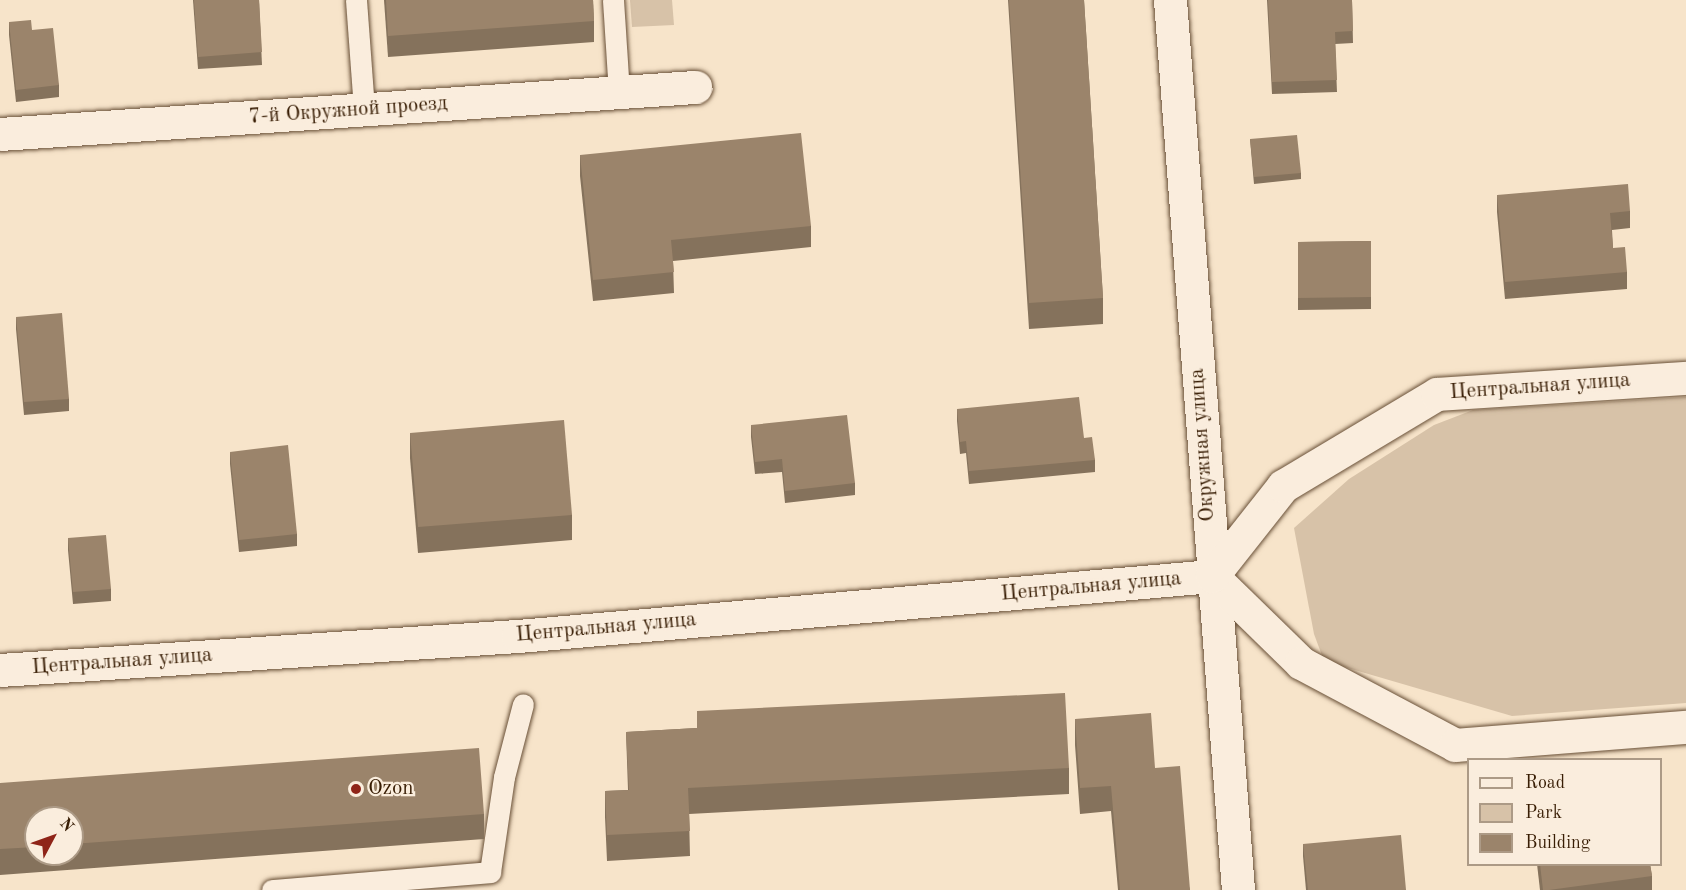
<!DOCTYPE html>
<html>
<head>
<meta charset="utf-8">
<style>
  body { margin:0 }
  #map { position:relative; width:1686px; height:890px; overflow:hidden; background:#f7e4ca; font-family:"Old Standard TT",serif }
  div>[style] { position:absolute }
  .green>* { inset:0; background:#d7c2a8 }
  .roads { filter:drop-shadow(0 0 2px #684f36) drop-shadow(0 0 2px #684f36) }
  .lane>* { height:21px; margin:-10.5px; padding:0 10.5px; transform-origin:10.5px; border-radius:10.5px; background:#faeddd }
  .street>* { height:33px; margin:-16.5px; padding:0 16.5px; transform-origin:16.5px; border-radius:16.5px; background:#faeddd }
  .secondary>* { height:33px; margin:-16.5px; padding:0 16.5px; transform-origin:16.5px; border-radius:16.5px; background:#faeddd }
  .wall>* { inset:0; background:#85725c }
  .building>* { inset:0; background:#9b846b }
  .dots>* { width:16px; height:16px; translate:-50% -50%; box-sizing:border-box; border:3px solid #faeddd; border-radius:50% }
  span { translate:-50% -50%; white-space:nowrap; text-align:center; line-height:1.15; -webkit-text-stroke:4.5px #faeddd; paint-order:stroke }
  .street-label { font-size:21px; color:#381d04 }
  .poi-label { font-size:21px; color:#381d04 }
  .left { translate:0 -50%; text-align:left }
  .legend { position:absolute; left:1467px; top:758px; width:195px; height:108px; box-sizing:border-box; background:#faeddd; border:2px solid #ac9a86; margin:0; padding:8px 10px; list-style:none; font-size:18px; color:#381d04 }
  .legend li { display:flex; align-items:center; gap:12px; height:30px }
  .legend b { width:30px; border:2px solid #ac9a86 }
  .north { position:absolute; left:24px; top:806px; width:60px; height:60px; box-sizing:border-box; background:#faeddd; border:2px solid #ac9a86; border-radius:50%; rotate:49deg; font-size:16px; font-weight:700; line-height:24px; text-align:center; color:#381d04 }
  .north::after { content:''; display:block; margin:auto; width:21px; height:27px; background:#8f2418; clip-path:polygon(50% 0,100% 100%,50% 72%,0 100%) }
</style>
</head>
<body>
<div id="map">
  <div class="green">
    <i style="clip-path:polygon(630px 0,672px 0,674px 25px,632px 27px)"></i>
    <i style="clip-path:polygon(1686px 397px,1686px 703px,1512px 716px,1324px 661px,1314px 634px,1294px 528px,1349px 479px,1434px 425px,1473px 410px)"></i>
  </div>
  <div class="roads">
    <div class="lane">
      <i style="left:356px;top:0;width:110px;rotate:85.8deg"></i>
      <i style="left:613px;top:0;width:92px;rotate:86.3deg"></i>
      <i style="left:272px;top:890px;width:219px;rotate:-4.7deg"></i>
      <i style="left:490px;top:872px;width:96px;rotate:-81.6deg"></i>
      <i style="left:504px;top:777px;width:75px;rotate:-75.4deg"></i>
    </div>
    <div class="street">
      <i style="left:1170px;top:0;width:893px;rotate:85.63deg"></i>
      <i style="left:0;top:134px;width:697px;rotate:-3.87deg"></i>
    </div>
    <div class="secondary">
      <i style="left:1212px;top:576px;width:124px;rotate:44.3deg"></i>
      <i style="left:1301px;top:663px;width:174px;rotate:28deg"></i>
      <i style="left:1455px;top:745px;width:232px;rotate:-4.5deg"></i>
      <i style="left:0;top:670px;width:519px;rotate:-3.76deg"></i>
      <i style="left:518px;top:636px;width:697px;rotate:-4.94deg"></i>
      <i style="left:1212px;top:576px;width:115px;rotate:-51.7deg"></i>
      <i style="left:1283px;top:486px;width:179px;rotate:-30.9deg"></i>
      <i style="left:1437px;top:394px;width:250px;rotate:-3.7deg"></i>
    </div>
  </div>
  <div class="wall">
    <i style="clip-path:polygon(193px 0,259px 0,262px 65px,198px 69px)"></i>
    <i style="clip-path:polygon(384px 0,593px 0,594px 21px,594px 42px,388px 57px)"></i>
    <i style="clip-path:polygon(1008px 0,1084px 0,1103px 298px,1103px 324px,1029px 329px)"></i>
    <i style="clip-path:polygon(1267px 0,1352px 0,1353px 43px,1335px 44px,1337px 92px,1272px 94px)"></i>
    <i style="clip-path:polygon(9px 22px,32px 30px,59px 85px,59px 97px,16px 102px,9px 35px)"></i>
    <i style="clip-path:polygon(1250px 139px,1301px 173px,1301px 179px,1254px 184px)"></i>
    <i style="clip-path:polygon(580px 155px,811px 226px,811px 247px,673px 261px,674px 293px,593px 301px,580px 176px)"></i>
    <i style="clip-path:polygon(1497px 195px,1630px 211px,1630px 228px,1612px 230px,1613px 248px,1627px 272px,1627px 289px,1505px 299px,1497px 212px)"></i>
    <i style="clip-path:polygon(1371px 241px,1371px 309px,1298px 310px,1298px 242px)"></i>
    <i style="clip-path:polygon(16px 317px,69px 399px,69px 411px,24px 415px,16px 329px)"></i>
    <i style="clip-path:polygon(957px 409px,1084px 438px,1095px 460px,1095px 472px,969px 484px,966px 453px,960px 454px,957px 421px)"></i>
    <i style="clip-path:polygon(751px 425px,855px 483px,855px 495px,785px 503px,782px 472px,755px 474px,751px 437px)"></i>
    <i style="clip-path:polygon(410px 433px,572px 515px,572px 540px,418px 553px,410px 458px)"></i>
    <i style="clip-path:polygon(230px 452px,297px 534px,297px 546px,239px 552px,230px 464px)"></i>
    <i style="clip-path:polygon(68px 538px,111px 589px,111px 601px,73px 604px,68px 550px)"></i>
    <i style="clip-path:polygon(697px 711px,1069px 768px,1069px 794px,689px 814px,690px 856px,607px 861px,605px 817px,605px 791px,628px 790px,626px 732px,697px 728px)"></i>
    <i style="clip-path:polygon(1075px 719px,1155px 768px,1190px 890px,1118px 890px,1111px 811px,1080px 814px,1075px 745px)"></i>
    <i style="clip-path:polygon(evenodd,0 783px,484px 814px,484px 839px,0 875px,0 783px,36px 818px,72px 818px,72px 854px,36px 854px,36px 818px)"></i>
    <i style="clip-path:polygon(1303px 844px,1406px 890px,1306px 890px,1303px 856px)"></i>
    <i style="clip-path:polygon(1537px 864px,1650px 864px,1652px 876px,1652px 890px,1540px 890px)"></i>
  </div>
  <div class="building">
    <i style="clip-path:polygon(194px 0,259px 0,262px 52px,198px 57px)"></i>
    <i style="clip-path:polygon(386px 0,593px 0,594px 21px,388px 36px)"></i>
    <i style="clip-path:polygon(1009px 0,1084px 0,1103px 298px,1029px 303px)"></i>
    <i style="clip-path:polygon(1268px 0,1352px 0,1353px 31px,1335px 32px,1337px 80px,1272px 82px)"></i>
    <i style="clip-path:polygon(31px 20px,32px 30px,53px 28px,59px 85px,16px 90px,9px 22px)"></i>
    <i style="clip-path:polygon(801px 133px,811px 226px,671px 240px,674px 272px,593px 280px,580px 155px)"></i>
    <i style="clip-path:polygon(1297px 135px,1301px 173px,1254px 177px,1250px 139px)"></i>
    <i style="clip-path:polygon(1628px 184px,1630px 211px,1610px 213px,1613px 248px,1625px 247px,1627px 272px,1505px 282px,1497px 195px)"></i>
    <i style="clip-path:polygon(1371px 241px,1371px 297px,1298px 298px,1298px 242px)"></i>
    <i style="clip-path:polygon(62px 313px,69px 399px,24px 402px,16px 317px)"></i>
    <i style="clip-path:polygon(1079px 397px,1084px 438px,1092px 437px,1095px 460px,969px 471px,966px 441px,960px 442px,957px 409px)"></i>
    <i style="clip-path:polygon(847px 415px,855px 483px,785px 491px,782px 459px,755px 462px,751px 425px)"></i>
    <i style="clip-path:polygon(564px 420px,572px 515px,418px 527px,410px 433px)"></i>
    <i style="clip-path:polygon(288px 445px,297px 534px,239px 540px,230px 452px)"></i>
    <i style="clip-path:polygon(106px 535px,111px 589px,73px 592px,68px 538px)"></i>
    <i style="clip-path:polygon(1065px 693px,1069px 768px,688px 788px,690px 831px,607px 835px,605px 791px,629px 790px,626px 732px,697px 728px,697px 711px)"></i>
    <i style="clip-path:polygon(1151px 713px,1155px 768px,1180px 766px,1190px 890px,1120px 890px,1111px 786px,1080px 788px,1075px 719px)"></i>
    <i style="clip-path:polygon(479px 748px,484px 814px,72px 844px,72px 818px,36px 818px,36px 847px,0 849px,0 783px)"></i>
    <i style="clip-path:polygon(1401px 835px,1406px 890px,1308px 890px,1303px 844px)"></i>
    <i style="clip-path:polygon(1540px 864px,1650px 864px,1652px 876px,1549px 890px,1543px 890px)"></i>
  </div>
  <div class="dots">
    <i style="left:356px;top:789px;background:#8f2418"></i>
  </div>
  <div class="street-label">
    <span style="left:348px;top:111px;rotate:-4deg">7-й Окружной проезд</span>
    <span style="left:1540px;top:387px;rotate:-4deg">Центральная улица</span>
    <span style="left:1203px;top:445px;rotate:-94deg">Окружная улица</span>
    <span style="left:1091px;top:587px;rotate:-5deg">Центральная улица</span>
    <span style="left:606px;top:628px;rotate:-5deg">Центральная улица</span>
    <span style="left:122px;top:662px;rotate:-4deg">Центральная улица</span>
  </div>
  <div class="poi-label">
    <span class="left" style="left:368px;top:789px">Ozon</span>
  </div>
  <ul class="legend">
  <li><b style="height:8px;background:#faeddd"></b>Road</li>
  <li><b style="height:16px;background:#d7c2a8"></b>Park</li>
  <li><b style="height:16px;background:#9b846b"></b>Building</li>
  </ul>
  <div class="north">N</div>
</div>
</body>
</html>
